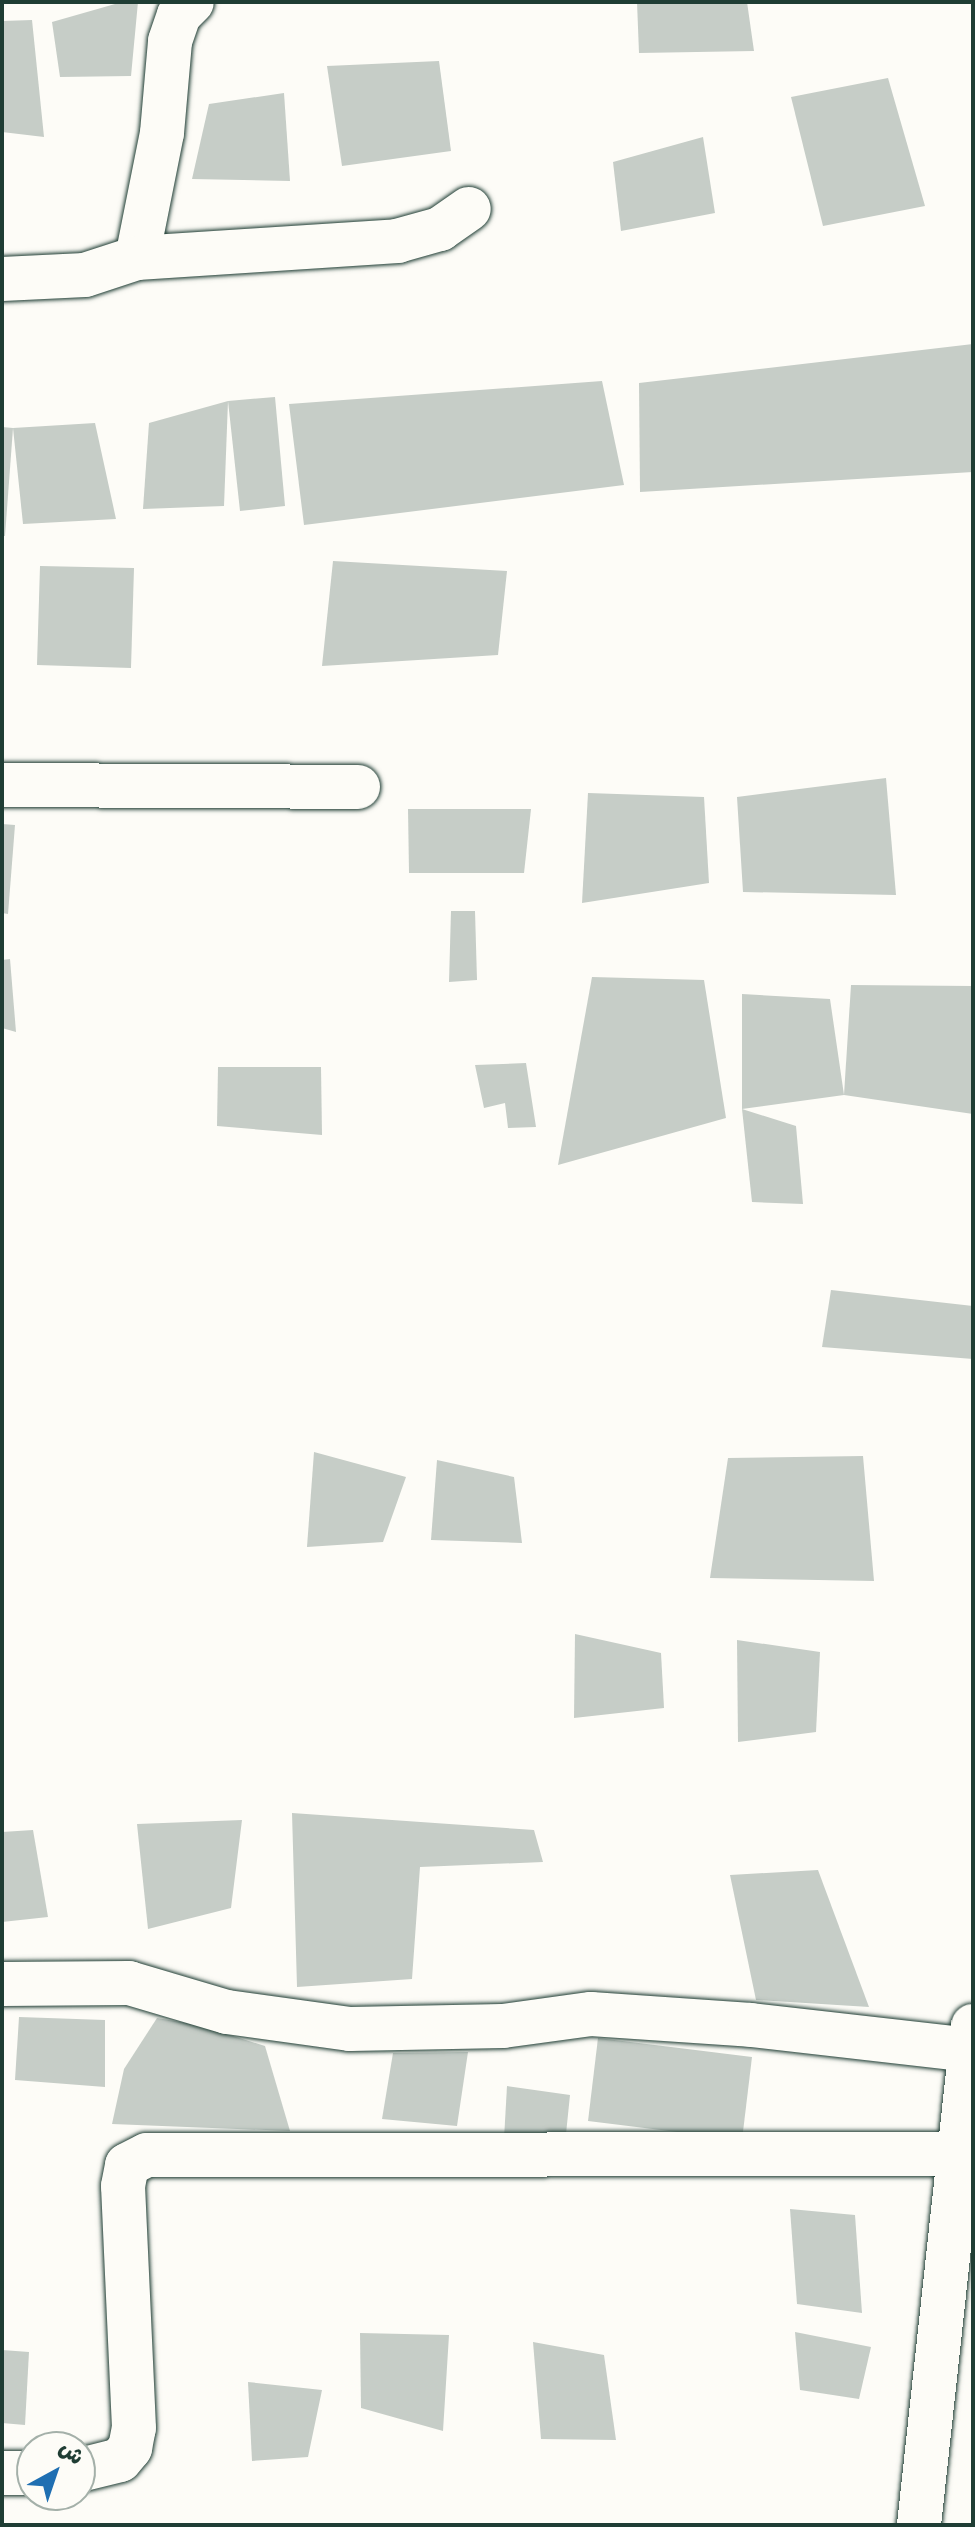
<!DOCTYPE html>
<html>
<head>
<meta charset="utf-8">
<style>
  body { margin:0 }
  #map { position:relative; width:975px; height:2527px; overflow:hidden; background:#fdfcf7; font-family:Kalam,"Playpen Sans Arabic",sans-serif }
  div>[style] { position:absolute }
  .building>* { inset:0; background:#c6cdc7 }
  .roads { filter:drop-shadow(0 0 2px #1f3d34) drop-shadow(0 0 2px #1f3d34) }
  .minor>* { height:44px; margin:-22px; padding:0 22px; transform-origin:22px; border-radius:22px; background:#fdfcf7 }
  span { translate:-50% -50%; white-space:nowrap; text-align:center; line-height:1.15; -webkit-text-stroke:6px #fdfcf7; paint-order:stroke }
  .frame { position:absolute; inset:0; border:4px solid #1f3d34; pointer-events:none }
  .north { position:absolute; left:16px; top:2431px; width:80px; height:80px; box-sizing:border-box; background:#fdfcf7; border:2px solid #a4b0a9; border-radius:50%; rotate:40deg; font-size:22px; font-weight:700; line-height:32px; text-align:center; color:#1f3d34 }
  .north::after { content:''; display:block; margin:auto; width:28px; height:36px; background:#1f6fb2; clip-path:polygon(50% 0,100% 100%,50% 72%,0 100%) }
</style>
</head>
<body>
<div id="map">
  <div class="building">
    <i style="clip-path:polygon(122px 2px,138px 2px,131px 76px,60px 77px,52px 22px)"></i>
    <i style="clip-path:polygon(637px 2px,747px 2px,754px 51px,639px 53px)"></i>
    <i style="clip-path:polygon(32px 20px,44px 137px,2px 132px,2px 21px)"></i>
    <i style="clip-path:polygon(439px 61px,451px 151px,342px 166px,327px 66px)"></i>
    <i style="clip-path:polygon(888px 78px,925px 206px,823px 226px,791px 97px)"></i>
    <i style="clip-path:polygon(284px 93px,290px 181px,192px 179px,209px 104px)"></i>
    <i style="clip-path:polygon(703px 137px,715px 213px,621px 231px,613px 162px)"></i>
    <i style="clip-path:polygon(973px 344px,973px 472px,640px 492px,639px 383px)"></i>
    <i style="clip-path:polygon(602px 381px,624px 485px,304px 525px,289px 404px)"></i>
    <i style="clip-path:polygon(275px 397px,285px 506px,240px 511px,228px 401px)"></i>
    <i style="clip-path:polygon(228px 401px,224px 506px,143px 509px,149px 423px)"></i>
    <i style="clip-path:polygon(95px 423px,116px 519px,23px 524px,13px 428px)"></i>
    <i style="clip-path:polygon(2px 427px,13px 428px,5px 536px,2px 536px)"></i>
    <i style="clip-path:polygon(333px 561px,507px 571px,498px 655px,322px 666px)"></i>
    <i style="clip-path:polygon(40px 566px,134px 568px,131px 668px,37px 665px)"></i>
    <i style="clip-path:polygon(886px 778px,896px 895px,743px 892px,737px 797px)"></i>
    <i style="clip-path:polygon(588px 793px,704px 797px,709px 883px,582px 903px)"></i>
    <i style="clip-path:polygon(408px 809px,531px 809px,524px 873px,409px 873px)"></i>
    <i style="clip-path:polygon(2px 824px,15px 825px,8px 914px,2px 913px)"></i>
    <i style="clip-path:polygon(451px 911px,475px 911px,477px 980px,449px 982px)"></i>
    <i style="clip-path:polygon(10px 959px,16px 1032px,2px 1028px,2px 960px)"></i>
    <i style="clip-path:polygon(592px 977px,704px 980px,726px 1118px,558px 1165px)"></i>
    <i style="clip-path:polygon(851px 985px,973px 986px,973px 1114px,844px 1095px)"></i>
    <i style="clip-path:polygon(742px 994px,830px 999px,844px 1095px,742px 1109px)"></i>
    <i style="clip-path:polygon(526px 1063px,536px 1127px,508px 1128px,505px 1103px,484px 1108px,475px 1065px)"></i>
    <i style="clip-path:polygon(218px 1067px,321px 1067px,322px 1135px,217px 1126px)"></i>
    <i style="clip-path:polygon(742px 1109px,796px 1126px,803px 1204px,752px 1202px)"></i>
    <i style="clip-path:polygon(831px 1290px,973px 1306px,973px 1359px,822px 1347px)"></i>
    <i style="clip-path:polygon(314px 1452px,406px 1477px,383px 1542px,307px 1547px)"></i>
    <i style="clip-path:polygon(863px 1456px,874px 1581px,710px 1578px,728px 1458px)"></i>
    <i style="clip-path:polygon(437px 1460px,514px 1477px,522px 1543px,431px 1540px)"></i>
    <i style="clip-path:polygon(575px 1634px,661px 1653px,664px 1708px,574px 1718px)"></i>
    <i style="clip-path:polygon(737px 1640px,820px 1652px,816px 1732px,738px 1742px)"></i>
    <i style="clip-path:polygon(292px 1813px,534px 1830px,543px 1862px,420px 1867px,412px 1979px,297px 1987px)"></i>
    <i style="clip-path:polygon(242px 1820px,231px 1908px,148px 1929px,137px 1824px)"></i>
    <i style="clip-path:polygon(33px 1830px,48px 1917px,2px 1922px,2px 1832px)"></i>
    <i style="clip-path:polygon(818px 1870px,869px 2007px,756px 2000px,730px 1875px)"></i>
    <i style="clip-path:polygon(19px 2017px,105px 2020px,105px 2087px,15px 2080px)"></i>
    <i style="clip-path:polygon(157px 2018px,198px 2025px,265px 2046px,290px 2131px,112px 2124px,124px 2069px)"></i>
    <i style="clip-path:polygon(598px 2038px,752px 2057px,742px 2140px,588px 2121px)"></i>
    <i style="clip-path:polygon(468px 2052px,457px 2126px,382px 2119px,393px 2053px)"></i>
    <i style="clip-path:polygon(507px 2086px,570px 2095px,566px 2134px,504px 2139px)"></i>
    <i style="clip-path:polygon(790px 2209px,855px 2215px,862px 2313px,797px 2304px)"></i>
    <i style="clip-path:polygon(795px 2332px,871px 2347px,859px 2399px,800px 2390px)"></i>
    <i style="clip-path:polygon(360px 2333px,449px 2335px,443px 2431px,361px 2408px)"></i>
    <i style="clip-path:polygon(533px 2342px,604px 2355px,616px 2440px,541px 2439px)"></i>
    <i style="clip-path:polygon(2px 2350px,29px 2352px,25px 2425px,2px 2423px)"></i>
    <i style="clip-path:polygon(248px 2382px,322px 2390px,308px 2457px,252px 2461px)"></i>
  </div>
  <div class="roads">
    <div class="minor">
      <i style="left:137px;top:258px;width:127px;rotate:-78.7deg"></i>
      <i style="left:162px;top:133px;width:92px;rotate:-85deg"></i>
      <i style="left:170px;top:41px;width:28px;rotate:-71deg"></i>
      <i style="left:179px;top:15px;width:18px;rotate:-45deg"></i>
      <i style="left:2px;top:279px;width:83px;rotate:-2.8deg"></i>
      <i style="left:85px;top:275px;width:55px;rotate:-18.1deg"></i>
      <i style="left:137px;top:258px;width:261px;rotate:-3.7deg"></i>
      <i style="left:397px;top:241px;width:45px;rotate:-15.6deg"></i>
      <i style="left:440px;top:229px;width:35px;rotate:-35deg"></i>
      <i style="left:2px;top:785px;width:356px;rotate:0.3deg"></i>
      <i style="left:2px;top:1984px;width:127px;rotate:-0.5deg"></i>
      <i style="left:129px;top:1983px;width:102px;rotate:16.5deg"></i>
      <i style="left:227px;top:2012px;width:124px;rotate:7.9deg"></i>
      <i style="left:350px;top:2029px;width:153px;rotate:-1.1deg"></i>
      <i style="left:503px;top:2026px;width:89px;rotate:-7.8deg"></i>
      <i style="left:591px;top:2014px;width:160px;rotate:3.9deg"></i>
      <i style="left:751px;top:2025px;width:220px;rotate:6.5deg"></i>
      <i style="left:80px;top:2470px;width:41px;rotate:-14deg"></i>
      <i style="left:120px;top:2460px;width:16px;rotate:-50deg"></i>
      <i style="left:130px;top:2448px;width:20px;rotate:-79deg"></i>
      <i style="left:134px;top:2428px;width:242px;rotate:-92.6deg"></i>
      <i style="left:123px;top:2186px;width:21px;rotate:-79deg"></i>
      <i style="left:127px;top:2165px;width:22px;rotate:-27deg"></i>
      <i style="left:147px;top:2155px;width:812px;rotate:-0.07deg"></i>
      <i style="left:2px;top:2473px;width:30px"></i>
      <i style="left:919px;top:2525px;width:502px;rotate:-83.82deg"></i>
    </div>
  </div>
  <div class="frame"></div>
  <div class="north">ش</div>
</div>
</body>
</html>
